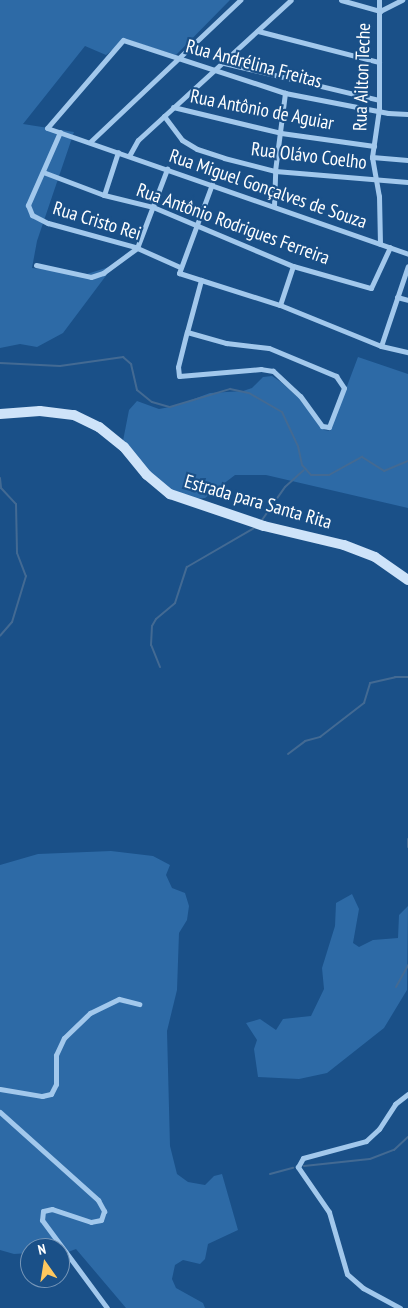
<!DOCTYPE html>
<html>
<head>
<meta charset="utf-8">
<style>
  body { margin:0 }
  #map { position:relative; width:408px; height:1308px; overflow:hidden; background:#1a5088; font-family:"PT Sans Narrow",sans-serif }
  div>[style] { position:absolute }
  .green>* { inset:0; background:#2d6aa6 }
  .stream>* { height:2px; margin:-1px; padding:0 1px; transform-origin:1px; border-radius:1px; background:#436a93 }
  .street>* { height:5px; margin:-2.5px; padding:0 2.5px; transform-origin:2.5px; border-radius:2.5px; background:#a2c8ec }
  .secondary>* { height:10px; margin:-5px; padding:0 5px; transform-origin:5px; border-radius:5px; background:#cee3f9 }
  span { translate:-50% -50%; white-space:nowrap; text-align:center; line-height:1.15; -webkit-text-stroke:4.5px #1a5088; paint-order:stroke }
  .street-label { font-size:19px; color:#fff }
  .north { position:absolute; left:20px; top:1238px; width:50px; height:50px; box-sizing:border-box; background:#1a5088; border:1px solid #7696b8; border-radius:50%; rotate:347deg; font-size:14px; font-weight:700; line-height:20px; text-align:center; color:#fff }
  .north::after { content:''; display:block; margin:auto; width:18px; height:22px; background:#ffc85e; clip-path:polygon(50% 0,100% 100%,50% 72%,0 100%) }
</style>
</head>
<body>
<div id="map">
  <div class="green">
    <i style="clip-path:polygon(0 0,230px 0,176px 55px,125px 39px,106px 55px,85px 46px,23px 124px,74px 132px,37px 241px,32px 268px,87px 274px,109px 267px,111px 269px,63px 333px,37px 347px,20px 344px,0 348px)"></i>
    <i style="clip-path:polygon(358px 357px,408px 374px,408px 508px,266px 475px,235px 475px,205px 498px,194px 499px,171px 492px,122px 446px,129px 410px,137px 401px,159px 409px,175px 406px,210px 393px,243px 391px,252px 388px,263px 377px,272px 376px,281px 382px,312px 410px,324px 430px,330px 431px)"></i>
    <i style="clip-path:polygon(111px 851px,153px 856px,170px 865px,166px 875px,172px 888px,185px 893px,189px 906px,187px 920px,179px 933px,177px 990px,167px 1031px,170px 1146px,177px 1174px,188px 1182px,205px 1185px,214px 1176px,222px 1174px,238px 1230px,208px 1244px,205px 1259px,200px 1264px,183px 1260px,175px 1265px,172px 1279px,176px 1288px,203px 1303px,205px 1308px,126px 1308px,76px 1249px,63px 1254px,60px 1248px,30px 1248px,30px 1253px,14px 1254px,0 1250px,0 865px,38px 854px)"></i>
    <i style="clip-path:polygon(352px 894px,359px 909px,353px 943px,359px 947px,373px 940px,398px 938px,399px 915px,408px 906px,407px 990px,384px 1028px,327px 1073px,299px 1079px,258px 1077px,254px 1049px,257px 1040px,246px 1023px,260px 1019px,276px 1030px,283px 1019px,311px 1016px,324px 989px,322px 968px,335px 926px,336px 903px)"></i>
  </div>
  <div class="stream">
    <i style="left:0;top:363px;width:60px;rotate:2.9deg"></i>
    <i style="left:60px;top:366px;width:64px;rotate:-8.1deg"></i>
    <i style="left:123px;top:357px;width:11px;rotate:41deg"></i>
    <i style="left:131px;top:364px;width:27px;rotate:77deg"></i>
    <i style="left:137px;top:390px;width:19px;rotate:39deg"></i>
    <i style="left:152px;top:402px;width:19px;rotate:16deg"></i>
    <i style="left:170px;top:407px;width:63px;rotate:-16.7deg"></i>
    <i style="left:230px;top:389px;width:19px;rotate:12deg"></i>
    <i style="left:249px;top:393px;width:38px;rotate:30deg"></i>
    <i style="left:282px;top:412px;width:38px;rotate:65deg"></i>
    <i style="left:298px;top:446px;width:19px;rotate:78deg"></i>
    <i style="left:302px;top:465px;width:13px;rotate:48deg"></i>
    <i style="left:311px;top:475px;width:18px"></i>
    <i style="left:329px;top:475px;width:38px;rotate:-29deg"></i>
    <i style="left:362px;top:457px;width:26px;rotate:32deg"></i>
    <i style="left:384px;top:471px;width:26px;rotate:-23deg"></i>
    <i style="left:0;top:478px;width:10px;rotate:84deg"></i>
    <i style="left:1px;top:488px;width:22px;rotate:47deg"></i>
    <i style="left:16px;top:504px;width:49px;rotate:88.8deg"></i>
    <i style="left:17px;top:553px;width:25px;rotate:69deg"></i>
    <i style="left:26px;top:576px;width:48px;rotate:106.9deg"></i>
    <i style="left:12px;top:622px;width:18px;rotate:131deg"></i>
    <i style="left:262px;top:520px;width:40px;rotate:-55.1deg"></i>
    <i style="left:285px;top:487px;width:25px;rotate:-42deg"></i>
    <i style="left:160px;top:667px;width:24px;rotate:-112deg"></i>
    <i style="left:151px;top:645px;width:19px;rotate:-87deg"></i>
    <i style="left:152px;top:626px;width:8px;rotate:-60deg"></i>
    <i style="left:156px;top:619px;width:25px;rotate:-40deg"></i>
    <i style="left:175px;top:603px;width:38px;rotate:-72deg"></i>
    <i style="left:187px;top:567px;width:78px;rotate:-30.2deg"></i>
    <i style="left:288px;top:754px;width:21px;rotate:-37deg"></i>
    <i style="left:305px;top:741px;width:16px;rotate:-15deg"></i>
    <i style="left:320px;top:737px;width:56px;rotate:-37.7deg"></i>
    <i style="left:364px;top:703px;width:21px;rotate:-73deg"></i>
    <i style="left:370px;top:683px;width:26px;rotate:-13deg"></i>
    <i style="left:395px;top:677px;width:13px"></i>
    <i style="left:408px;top:839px;width:8px;rotate:90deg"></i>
    <i style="left:396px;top:987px;width:25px;rotate:-61deg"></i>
    <i style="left:304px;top:1166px;width:66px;rotate:-6.1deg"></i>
    <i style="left:370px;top:1159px;width:26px;rotate:-21deg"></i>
    <i style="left:394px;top:1150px;width:19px;rotate:-43deg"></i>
    <i style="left:270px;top:1174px;width:24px;rotate:-15deg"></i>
  </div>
  <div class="street">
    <i style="left:341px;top:0;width:41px;rotate:15.8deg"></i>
    <i style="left:380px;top:11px;width:25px;rotate:-27deg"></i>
    <i style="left:379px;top:0;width:109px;rotate:90deg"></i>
    <i style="left:379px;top:109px;width:49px;rotate:98.3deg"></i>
    <i style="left:372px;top:157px;width:40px;rotate:80deg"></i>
    <i style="left:379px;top:196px;width:48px;rotate:88.8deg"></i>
    <i style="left:258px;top:31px;width:125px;rotate:14.4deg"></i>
    <i style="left:224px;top:63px;width:159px;rotate:13.4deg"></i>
    <i style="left:173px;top:107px;width:111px;rotate:13.5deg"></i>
    <i style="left:281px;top:133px;width:94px;rotate:8deg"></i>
    <i style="left:408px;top:114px;width:20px;rotate:-177deg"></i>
    <i style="left:388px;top:113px;width:105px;rotate:-169deg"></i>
    <i style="left:285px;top:93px;width:170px;rotate:-161.9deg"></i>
    <i style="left:123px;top:40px;width:116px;rotate:130.8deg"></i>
    <i style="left:47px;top:128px;width:382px;rotate:19.2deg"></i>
    <i style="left:164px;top:116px;width:30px;rotate:53deg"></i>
    <i style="left:182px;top:140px;width:17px;rotate:31deg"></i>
    <i style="left:197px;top:149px;width:28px;rotate:18deg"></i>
    <i style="left:224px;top:158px;width:53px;rotate:14.3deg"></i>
    <i style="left:275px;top:171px;width:133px;rotate:4.7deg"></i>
    <i style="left:60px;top:132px;width:80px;rotate:113.7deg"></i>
    <i style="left:28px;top:205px;width:11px;rotate:68deg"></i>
    <i style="left:32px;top:215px;width:18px;rotate:27deg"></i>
    <i style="left:48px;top:223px;width:90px;rotate:15.4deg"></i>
    <i style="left:135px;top:247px;width:49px;rotate:24deg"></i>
    <i style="left:90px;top:142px;width:207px;rotate:-43.4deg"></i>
    <i style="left:129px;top:156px;width:18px;rotate:-61deg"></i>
    <i style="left:138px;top:140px;width:207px;rotate:-42.5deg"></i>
    <i style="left:372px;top:157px;width:36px;rotate:5deg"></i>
    <i style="left:43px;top:172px;width:65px;rotate:20.7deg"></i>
    <i style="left:104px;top:195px;width:50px;rotate:13.8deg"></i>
    <i style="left:153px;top:207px;width:152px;rotate:22.9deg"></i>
    <i style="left:293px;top:266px;width:81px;rotate:15.8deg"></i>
    <i style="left:371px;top:288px;width:45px;rotate:-65.1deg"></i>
    <i style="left:212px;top:184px;width:95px;rotate:110.3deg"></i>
    <i style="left:179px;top:273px;width:106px;rotate:17.6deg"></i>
    <i style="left:280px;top:305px;width:109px;rotate:22.1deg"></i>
    <i style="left:381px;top:346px;width:28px;rotate:13deg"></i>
    <i style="left:104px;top:195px;width:45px;rotate:-72deg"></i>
    <i style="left:274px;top:206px;width:35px;rotate:-88deg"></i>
    <i style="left:275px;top:171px;width:79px;rotate:-82.7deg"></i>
    <i style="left:36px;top:265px;width:56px;rotate:12.3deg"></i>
    <i style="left:91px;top:277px;width:13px;rotate:-18deg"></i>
    <i style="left:103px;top:273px;width:42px;rotate:-36.3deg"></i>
    <i style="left:137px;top:248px;width:85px;rotate:-69.2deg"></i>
    <i style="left:397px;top:297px;width:11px;rotate:15deg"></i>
    <i style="left:280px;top:305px;width:41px;rotate:-71.6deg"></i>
    <i style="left:187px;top:332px;width:41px;rotate:15.8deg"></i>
    <i style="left:226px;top:343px;width:43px;rotate:6.6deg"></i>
    <i style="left:269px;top:348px;width:73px;rotate:22.7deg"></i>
    <i style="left:336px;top:376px;width:14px;rotate:56deg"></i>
    <i style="left:344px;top:388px;width:42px;rotate:111deg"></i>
    <i style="left:329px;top:427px;width:7px;rotate:-172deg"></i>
    <i style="left:322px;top:426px;width:37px;rotate:-126deg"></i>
    <i style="left:300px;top:396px;width:37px;rotate:-137deg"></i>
    <i style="left:273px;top:371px;width:12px;rotate:-171deg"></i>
    <i style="left:261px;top:369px;width:82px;rotate:175.1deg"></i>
    <i style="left:179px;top:376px;width:9px;rotate:-96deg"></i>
    <i style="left:178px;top:367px;width:36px;rotate:-76deg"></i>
    <i style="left:187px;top:332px;width:54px;rotate:-74.9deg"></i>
    <i style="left:381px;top:346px;width:84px;rotate:-71.4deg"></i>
    <i style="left:0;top:1089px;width:43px;rotate:9.5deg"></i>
    <i style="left:42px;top:1096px;width:9px;rotate:-13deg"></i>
    <i style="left:51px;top:1094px;width:11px;rotate:-63deg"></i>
    <i style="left:56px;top:1084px;width:29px;rotate:-90deg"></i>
    <i style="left:56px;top:1055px;width:19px;rotate:-65deg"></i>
    <i style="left:64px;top:1038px;width:36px;rotate:-44deg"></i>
    <i style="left:90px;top:1013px;width:32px;rotate:-26deg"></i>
    <i style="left:119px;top:999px;width:21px;rotate:14deg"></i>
    <i style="left:0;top:1112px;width:132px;rotate:41.9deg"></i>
    <i style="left:98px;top:1200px;width:13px;rotate:61deg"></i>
    <i style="left:104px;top:1211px;width:9px;rotate:108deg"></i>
    <i style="left:101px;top:1220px;width:10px;rotate:169deg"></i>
    <i style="left:91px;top:1222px;width:41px;rotate:-161.6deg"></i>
    <i style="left:52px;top:1209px;width:9px;rotate:167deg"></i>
    <i style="left:43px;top:1211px;width:9px;rotate:96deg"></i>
    <i style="left:42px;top:1220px;width:109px;rotate:53.5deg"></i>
    <i style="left:400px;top:1308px;width:42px;rotate:-151.6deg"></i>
    <i style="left:363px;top:1288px;width:21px;rotate:-139deg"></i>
    <i style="left:347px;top:1274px;width:65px;rotate:-106.2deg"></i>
    <i style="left:329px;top:1212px;width:55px;rotate:-124.6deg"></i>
    <i style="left:298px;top:1167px;width:10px;rotate:-61deg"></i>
    <i style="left:303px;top:1158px;width:65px;rotate:-15.1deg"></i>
    <i style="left:366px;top:1141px;width:18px;rotate:-43deg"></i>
    <i style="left:379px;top:1129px;width:30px;rotate:-57deg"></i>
    <i style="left:395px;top:1104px;width:16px;rotate:-38deg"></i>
  </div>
  <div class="secondary">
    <i style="left:0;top:414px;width:40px;rotate:-4.3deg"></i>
    <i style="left:40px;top:411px;width:34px;rotate:7deg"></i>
    <i style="left:74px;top:415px;width:28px;rotate:26deg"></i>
    <i style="left:99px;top:427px;width:32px;rotate:39deg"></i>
    <i style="left:124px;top:447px;width:36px;rotate:51deg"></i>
    <i style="left:147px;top:475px;width:30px;rotate:40deg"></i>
    <i style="left:170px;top:494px;width:99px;rotate:18.8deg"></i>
    <i style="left:264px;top:526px;width:82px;rotate:13.4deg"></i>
    <i style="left:344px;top:545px;width:33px;rotate:21deg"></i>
    <i style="left:375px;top:557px;width:40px;rotate:34.9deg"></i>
  </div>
  <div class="street-label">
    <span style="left:254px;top:64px;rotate:15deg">Rua Andrélina Freitas</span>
    <span style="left:362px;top:77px;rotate:-88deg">Rua Ailton Teche</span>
    <span style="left:262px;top:110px;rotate:11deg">Rua Antônio de Aguiar</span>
    <span style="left:309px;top:156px;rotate:7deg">Rua Olávo Coelho</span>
    <span style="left:268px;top:189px;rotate:19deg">Rua Miguel Gonçalves de Souza</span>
    <span style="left:97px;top:221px;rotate:17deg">Rua Cristo Rei</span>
    <span style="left:233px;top:224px;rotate:20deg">Rua Antônio Rodrigues Ferreira</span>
    <span style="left:258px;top:502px;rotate:16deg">Estrada para Santa Rita</span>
  </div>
  <div class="north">N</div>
</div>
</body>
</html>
